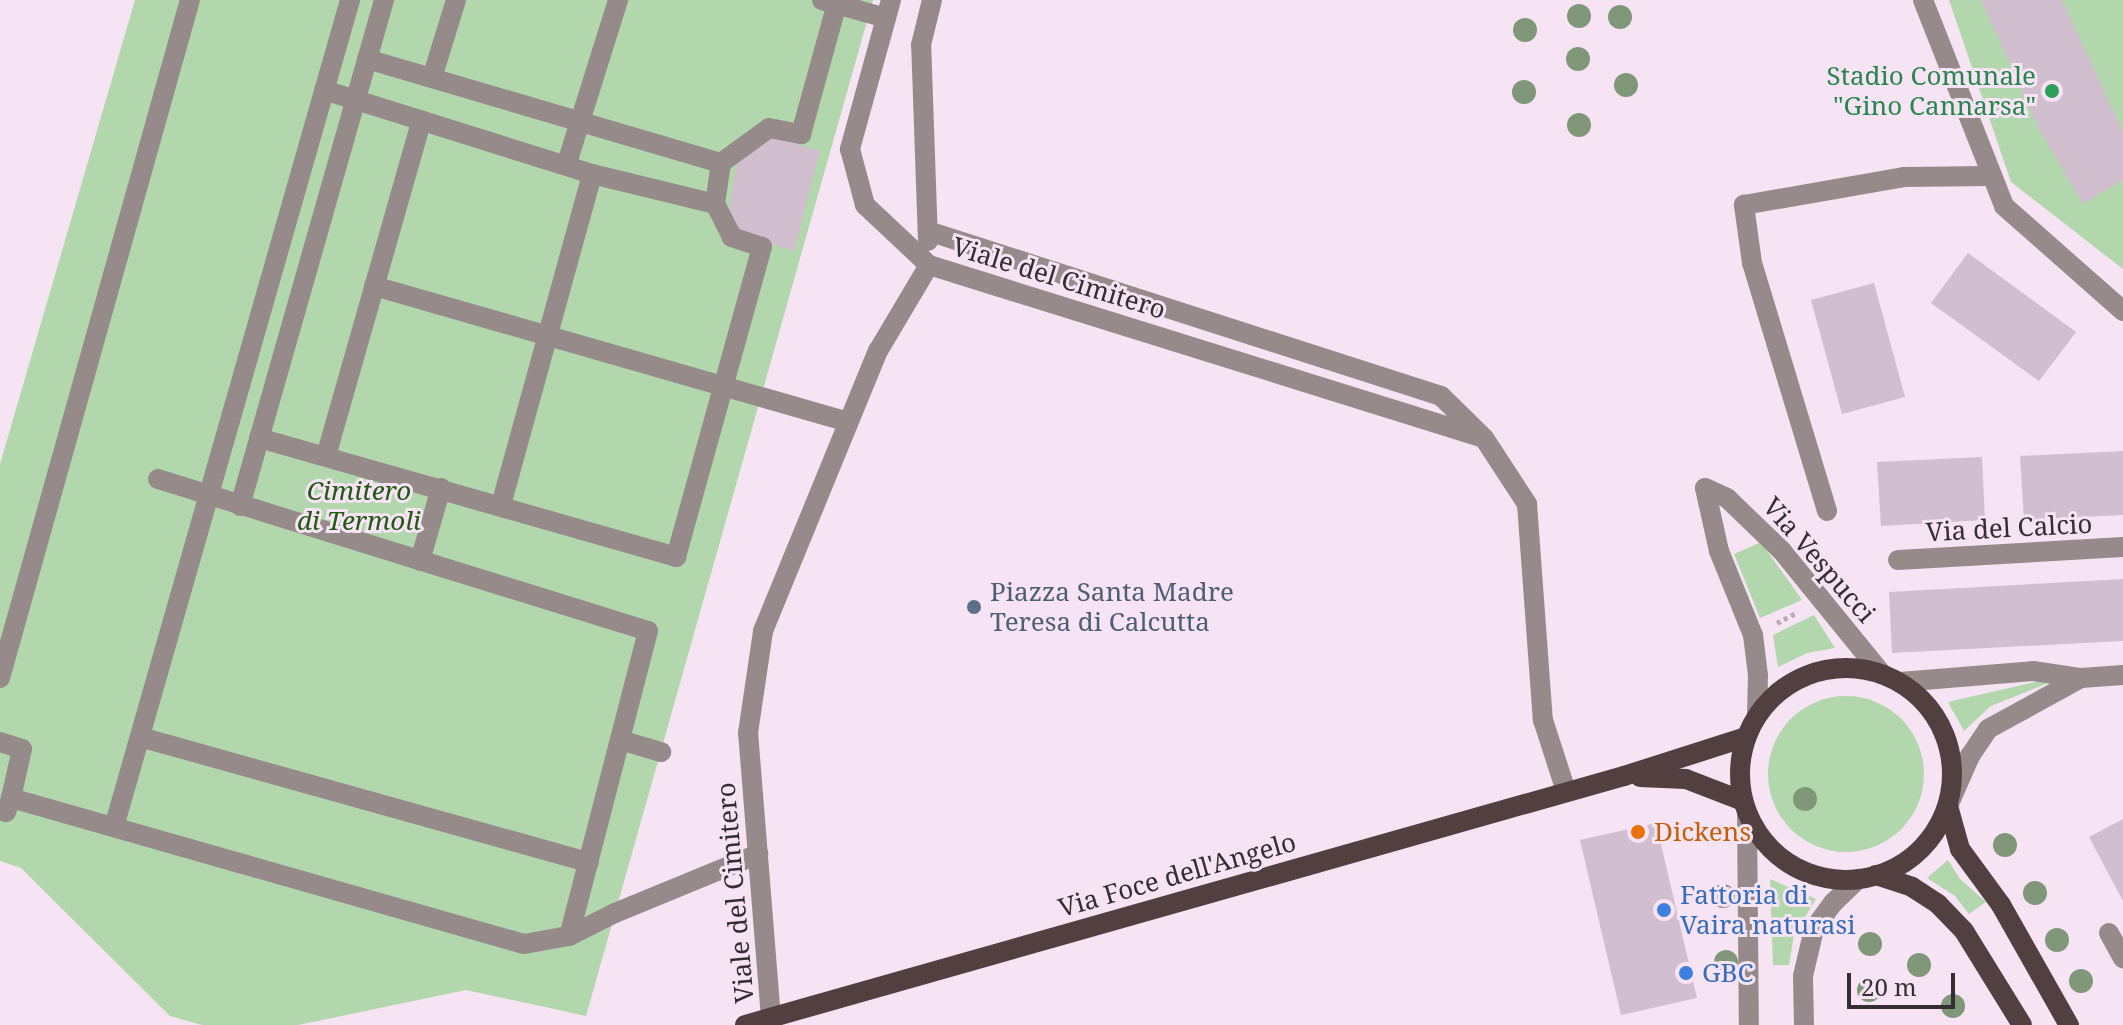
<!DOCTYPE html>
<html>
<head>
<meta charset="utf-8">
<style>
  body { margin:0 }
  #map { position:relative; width:2123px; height:1025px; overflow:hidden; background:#f6e3f4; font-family:"Noto Serif",serif }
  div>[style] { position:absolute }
  .green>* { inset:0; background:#b3d7ac }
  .round { border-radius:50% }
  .building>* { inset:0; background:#d1becf }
  .path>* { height:5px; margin-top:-2.5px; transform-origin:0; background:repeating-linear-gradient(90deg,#b9aab8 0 4px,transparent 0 8px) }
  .minor>* { height:20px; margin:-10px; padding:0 10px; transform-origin:10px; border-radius:10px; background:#968b8a }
  .major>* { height:20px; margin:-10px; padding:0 10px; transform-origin:10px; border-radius:10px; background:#523f3f }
  .major>.ring { margin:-10px; padding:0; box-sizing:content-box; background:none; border:20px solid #523f3f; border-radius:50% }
  .trees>* { width:24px; height:24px; margin:-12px; border-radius:50%; background:#819779 }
  .dots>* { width:22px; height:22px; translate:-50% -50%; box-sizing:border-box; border:4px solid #f6e3f4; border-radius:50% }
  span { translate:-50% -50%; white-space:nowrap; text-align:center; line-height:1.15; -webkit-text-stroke:6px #f6e3f4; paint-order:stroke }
  .leisure-label { font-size:26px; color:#27864d }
  .right { translate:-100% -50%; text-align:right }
  .street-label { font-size:26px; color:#352d34 }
  .park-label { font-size:26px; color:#225915; font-style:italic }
  .service-label { font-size:26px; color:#4e5e75 }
  .left { translate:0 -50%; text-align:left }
  .food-label { font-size:26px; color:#c56008 }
  .shop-label { font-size:26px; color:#366cbe }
  .scale { position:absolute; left:1847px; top:973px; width:108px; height:36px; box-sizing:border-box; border:4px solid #352d34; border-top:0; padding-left:10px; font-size:24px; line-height:28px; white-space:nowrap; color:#352d34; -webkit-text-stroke:6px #f6e3f4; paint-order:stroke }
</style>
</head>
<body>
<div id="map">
  <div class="green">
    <i style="clip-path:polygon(135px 0,873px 0,586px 1016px,466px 990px,298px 1025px,202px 1025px,170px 1016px,21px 868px,0 861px,0 464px)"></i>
    <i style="clip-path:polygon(1949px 0,2123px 0,2123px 269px,2011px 182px)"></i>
    <i style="clip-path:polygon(1761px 542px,1802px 600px,1760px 618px,1734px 554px)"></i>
    <i style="clip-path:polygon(1814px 615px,1835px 648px,1807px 653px,1778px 667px,1773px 635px)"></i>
    <i style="clip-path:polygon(2048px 679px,2051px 682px,1991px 706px,1964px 731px,1948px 702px)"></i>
    <i class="round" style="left:1768px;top:696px;width:156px;height:156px"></i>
    <i style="clip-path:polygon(1948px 860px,1960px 879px,1986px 902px,1969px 914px,1955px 896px,1927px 878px)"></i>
    <i style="clip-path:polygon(1770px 879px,1816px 899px,1794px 935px,1789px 965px,1773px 965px)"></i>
  </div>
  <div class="building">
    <i style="clip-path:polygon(1981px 0,2062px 0,2123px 132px,2123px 180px,2083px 204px,2040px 131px)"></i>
    <i style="clip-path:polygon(766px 135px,820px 151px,794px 251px,736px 233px,728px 217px,737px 162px)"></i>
    <i style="clip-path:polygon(1968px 253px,2076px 332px,2039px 381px,1931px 303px)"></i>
    <i style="clip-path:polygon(1874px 283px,1905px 397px,1842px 414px,1811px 300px)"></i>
    <i style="clip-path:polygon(2123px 451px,2123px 515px,2024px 520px,2020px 456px)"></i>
    <i style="clip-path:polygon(1982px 457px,1985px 520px,1881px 526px,1877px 462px)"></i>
    <i style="clip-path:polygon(2123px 579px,2123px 641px,1892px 653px,1889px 592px)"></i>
    <i style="clip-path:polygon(2123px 819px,2123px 901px,2089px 837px)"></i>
    <i style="clip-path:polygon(1656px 823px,1697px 998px,1621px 1015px,1580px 840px)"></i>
  </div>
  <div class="path">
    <i style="left:1777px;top:623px;width:21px;rotate:-28deg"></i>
  </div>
  <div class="minor">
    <i style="left:822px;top:0;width:66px;rotate:15.7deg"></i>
    <i style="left:891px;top:0;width:155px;rotate:105.4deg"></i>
    <i style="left:850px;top:149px;width:58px;rotate:75deg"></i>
    <i style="left:865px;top:205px;width:88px;rotate:43.2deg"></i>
    <i style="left:1923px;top:0;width:221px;rotate:68.5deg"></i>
    <i style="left:2004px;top:206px;width:159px;rotate:41.4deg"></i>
    <i style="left:367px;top:59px;width:369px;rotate:16.4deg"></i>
    <i style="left:432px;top:78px;width:82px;rotate:-72.9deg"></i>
    <i style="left:324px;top:90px;width:281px;rotate:17.4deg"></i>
    <i style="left:592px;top:174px;width:127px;rotate:13.7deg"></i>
    <i style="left:567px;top:163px;width:171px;rotate:-72.6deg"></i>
    <i style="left:928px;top:231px;width:539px;rotate:17.83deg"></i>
    <i style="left:1441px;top:396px;width:56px;rotate:44.3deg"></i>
    <i style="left:928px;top:241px;width:196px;rotate:-92deg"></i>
    <i style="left:921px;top:45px;width:46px;rotate:-76.3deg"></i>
    <i style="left:374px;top:286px;width:493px;rotate:16deg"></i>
    <i style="left:259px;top:438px;width:434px;rotate:15.9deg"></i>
    <i style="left:676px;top:557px;width:322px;rotate:-74.5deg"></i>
    <i style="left:762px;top:247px;width:32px;rotate:-162deg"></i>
    <i style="left:732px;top:237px;width:37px;rotate:-117deg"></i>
    <i style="left:715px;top:204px;width:41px;rotate:-81.7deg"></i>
    <i style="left:721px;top:163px;width:59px;rotate:-36.1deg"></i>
    <i style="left:769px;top:128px;width:33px;rotate:11deg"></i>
    <i style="left:801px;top:134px;width:139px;rotate:-74.6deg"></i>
    <i style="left:326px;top:456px;width:349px;rotate:-74.1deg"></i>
    <i style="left:158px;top:479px;width:513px;rotate:17.23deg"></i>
    <i style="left:648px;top:631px;width:315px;rotate:104.5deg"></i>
    <i style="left:1705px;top:488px;width:24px;rotate:24deg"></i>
    <i style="left:1727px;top:498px;width:76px;rotate:43.9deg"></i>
    <i style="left:1782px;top:551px;width:159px;rotate:50.9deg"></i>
    <i style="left:1705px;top:488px;width:65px;rotate:77.5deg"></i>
    <i style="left:1719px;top:551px;width:91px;rotate:68deg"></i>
    <i style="left:1753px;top:635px;width:40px;rotate:82.9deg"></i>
    <i style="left:1758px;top:675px;width:40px;rotate:91.4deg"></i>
    <i style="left:501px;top:505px;width:343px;rotate:-74.6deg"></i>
    <i style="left:240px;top:506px;width:526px;rotate:-74.11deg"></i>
    <i style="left:1827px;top:511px;width:259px;rotate:-106.8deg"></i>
    <i style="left:1752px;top:263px;width:59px;rotate:-97.9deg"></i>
    <i style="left:1744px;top:205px;width:162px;rotate:-9.9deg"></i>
    <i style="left:1904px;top:177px;width:86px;rotate:-0.7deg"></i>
    <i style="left:1898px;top:560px;width:225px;rotate:-3.3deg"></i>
    <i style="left:420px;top:561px;width:76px;rotate:-74deg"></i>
    <i style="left:0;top:678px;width:704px;rotate:-74.35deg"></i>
    <i style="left:1900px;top:682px;width:133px;rotate:-4.7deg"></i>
    <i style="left:2033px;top:671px;width:49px;rotate:8.3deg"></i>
    <i style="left:2081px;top:678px;width:42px;rotate:-4.1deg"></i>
    <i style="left:140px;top:737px;width:466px;rotate:15.6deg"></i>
    <i style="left:620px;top:740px;width:43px;rotate:16.3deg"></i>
    <i style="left:0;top:742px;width:23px;rotate:18deg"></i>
    <i style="left:22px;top:749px;width:50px;rotate:102.7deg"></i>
    <i style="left:11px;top:798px;width:533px;rotate:15.89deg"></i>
    <i style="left:524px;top:944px;width:46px;rotate:-10.1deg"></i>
    <i style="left:569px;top:936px;width:51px;rotate:-26.6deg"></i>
    <i style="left:615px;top:913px;width:155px;rotate:-22.4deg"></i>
    <i style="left:1948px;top:806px;width:55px;rotate:-66.3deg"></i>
    <i style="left:1970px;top:756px;width:32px;rotate:-56deg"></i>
    <i style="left:1988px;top:729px;width:106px;rotate:-28.7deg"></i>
    <i style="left:0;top:810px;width:6px;rotate:18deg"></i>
    <i style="left:6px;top:812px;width:15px;rotate:-70deg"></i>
    <i style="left:1747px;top:813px;width:212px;rotate:89.5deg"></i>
    <i style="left:114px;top:827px;width:860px;rotate:-74.07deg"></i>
    <i style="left:2109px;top:933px;width:29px;rotate:61deg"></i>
    <i style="left:771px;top:1018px;width:286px;rotate:-94.6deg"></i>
    <i style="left:748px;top:733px;width:103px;rotate:-81.6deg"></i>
    <i style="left:763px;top:631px;width:303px;rotate:-67.7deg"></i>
    <i style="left:878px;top:351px;width:100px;rotate:-59.3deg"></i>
    <i style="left:929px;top:265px;width:581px;rotate:17.31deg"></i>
    <i style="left:1484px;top:438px;width:79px;rotate:56.9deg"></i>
    <i style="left:1527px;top:504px;width:217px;rotate:85.8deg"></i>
    <i style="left:1543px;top:720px;width:75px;rotate:72.1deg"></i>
    <i style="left:1804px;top:1025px;width:49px;rotate:-91.2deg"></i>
    <i style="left:1803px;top:976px;width:48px;rotate:-76.8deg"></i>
    <i style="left:1814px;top:929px;width:32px;rotate:-54deg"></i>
    <i style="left:1833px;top:903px;width:35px;rotate:-44deg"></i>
  </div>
  <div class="major">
    <i class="ring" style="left:1740px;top:668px;width:192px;height:192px"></i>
    <i style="left:1640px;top:777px;width:46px;rotate:2.5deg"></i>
    <i style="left:1686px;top:779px;width:61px;rotate:21.1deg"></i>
    <i style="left:1948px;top:806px;width:45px;rotate:74.4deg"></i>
    <i style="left:1960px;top:849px;width:69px;rotate:53.8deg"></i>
    <i style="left:2001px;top:905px;width:138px;rotate:60.5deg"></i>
    <i style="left:1876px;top:875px;width:38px;rotate:18deg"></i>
    <i style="left:1912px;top:887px;width:31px;rotate:33deg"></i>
    <i style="left:1938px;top:904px;width:37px;rotate:46deg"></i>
    <i style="left:1964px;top:931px;width:110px;rotate:58.3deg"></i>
    <i style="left:745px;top:1025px;width:914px;rotate:-15.82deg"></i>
    <i style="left:1624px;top:776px;width:128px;rotate:-17.7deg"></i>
  </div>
  <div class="trees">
    <i style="left:1579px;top:16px"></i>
    <i style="left:1620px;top:17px"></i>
    <i style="left:1525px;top:30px"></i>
    <i style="left:1578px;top:59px"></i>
    <i style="left:1626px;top:85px"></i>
    <i style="left:1524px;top:92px"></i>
    <i style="left:1579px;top:125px"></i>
    <i style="left:1805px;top:799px"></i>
    <i style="left:2005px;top:845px"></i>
    <i style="left:2035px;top:893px"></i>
    <i style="left:1723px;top:896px"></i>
    <i style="left:2057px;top:940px"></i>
    <i style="left:1870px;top:944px"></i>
    <i style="left:1726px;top:962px"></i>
    <i style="left:1919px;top:965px"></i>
    <i style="left:2081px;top:981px"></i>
    <i style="left:1869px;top:990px"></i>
    <i style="left:1953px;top:1006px"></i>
  </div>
  <div class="dots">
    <i style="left:2052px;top:91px;background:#2e9e5b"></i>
    <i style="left:974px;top:607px;background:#5c6f8a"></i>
    <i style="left:1638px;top:832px;background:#e8710a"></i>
    <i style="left:1664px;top:910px;background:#3f7fe0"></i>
    <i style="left:1686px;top:973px;background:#3f7fe0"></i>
  </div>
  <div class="leisure-label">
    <span class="right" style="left:2036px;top:91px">Stadio Comunale<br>"Gino Cannarsa"</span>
  </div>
  <div class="street-label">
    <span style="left:1059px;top:278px;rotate:17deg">Viale del Cimitero</span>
    <span style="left:2009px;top:528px;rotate:-3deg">Via del Calcio</span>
    <span style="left:1819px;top:560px;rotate:49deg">Via Vespucci</span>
    <span style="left:1177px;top:875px;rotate:-16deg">Via Foce dell'Angelo</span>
    <span style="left:735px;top:893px;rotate:-95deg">Viale del Cimitero</span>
  </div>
  <div class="park-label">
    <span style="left:359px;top:506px">Cimitero<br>di Termoli</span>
  </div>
  <div class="service-label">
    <span class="left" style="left:990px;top:607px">Piazza Santa Madre<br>Teresa di Calcutta</span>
  </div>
  <div class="food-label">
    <span class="left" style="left:1654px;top:832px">Dickens</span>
  </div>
  <div class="shop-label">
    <span class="left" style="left:1680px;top:910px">Fattoria di<br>Vaira naturasi</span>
    <span class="left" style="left:1702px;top:973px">GBC</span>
  </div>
  <div class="scale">20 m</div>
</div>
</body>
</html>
